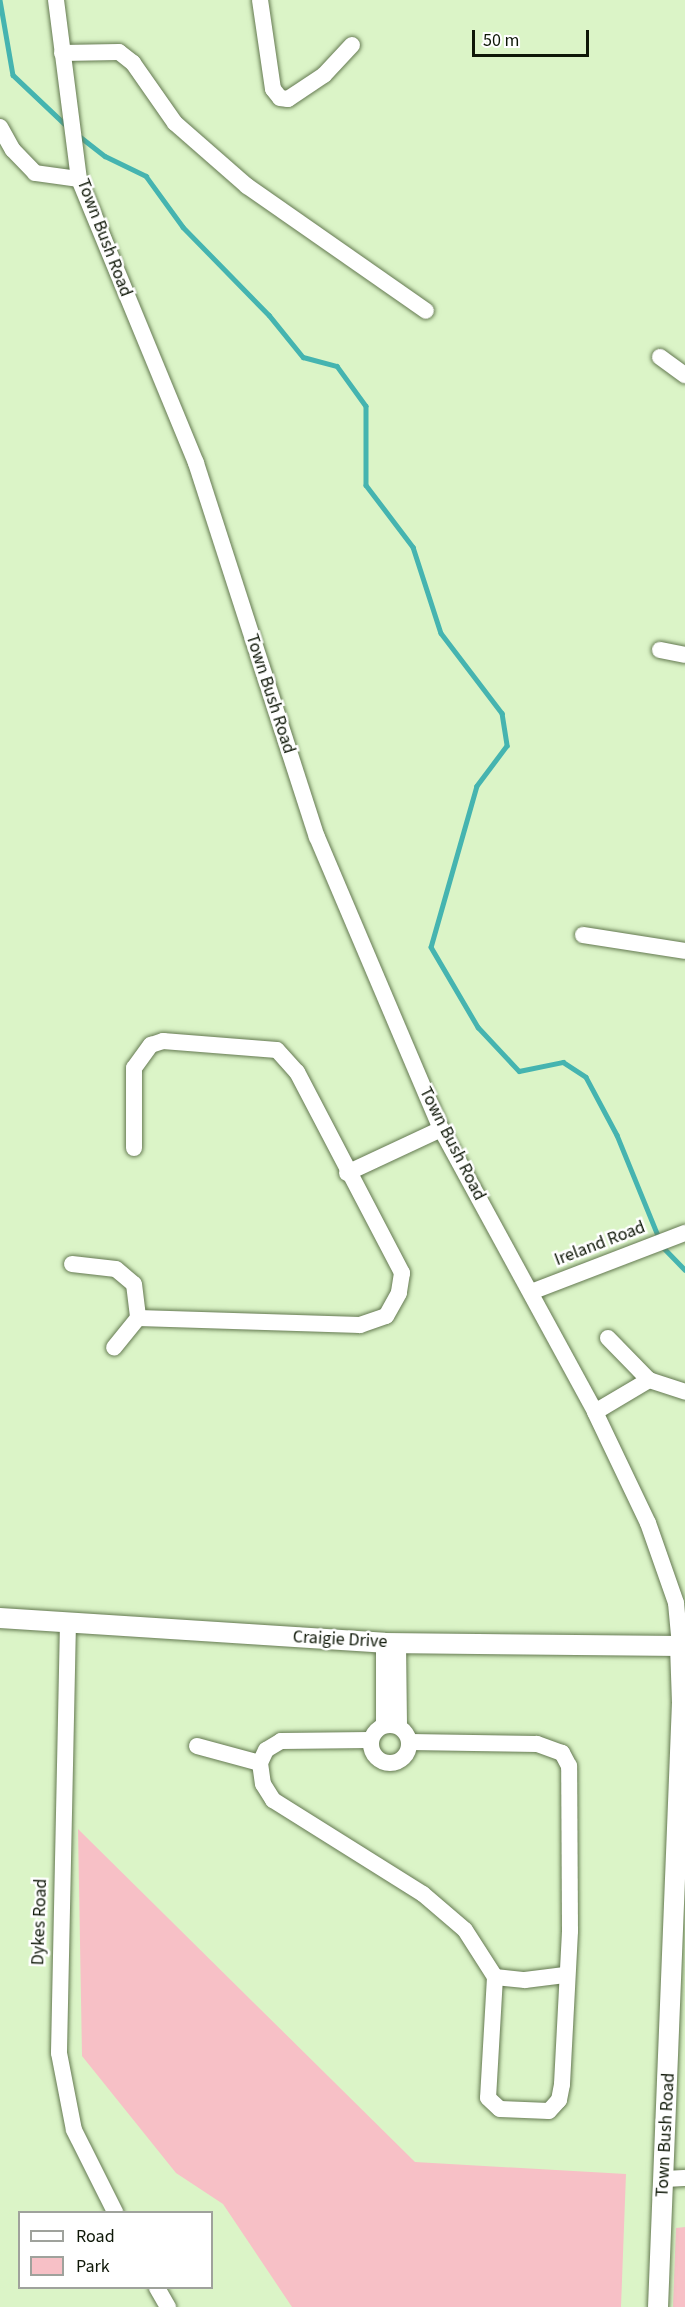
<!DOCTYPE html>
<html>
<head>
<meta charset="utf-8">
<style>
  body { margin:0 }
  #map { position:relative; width:685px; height:2307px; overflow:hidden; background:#dbf4c7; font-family:"Source Sans 3",sans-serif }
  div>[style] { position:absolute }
  .green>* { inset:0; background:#f7c0c6 }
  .stream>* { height:4.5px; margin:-2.25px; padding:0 2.25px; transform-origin:2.25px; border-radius:2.25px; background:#45b4b0 }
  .roads { filter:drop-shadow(0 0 2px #647951) drop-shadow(0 0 2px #647951) }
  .minor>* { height:16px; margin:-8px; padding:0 8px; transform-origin:8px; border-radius:8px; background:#fff }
  .minor>.ring { margin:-8px; padding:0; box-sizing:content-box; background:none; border:16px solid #fff; border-radius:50% }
  .tertiary>* { height:20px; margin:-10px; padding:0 10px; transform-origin:10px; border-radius:10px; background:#fff }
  span { translate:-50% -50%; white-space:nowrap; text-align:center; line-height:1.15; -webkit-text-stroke:5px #fff; paint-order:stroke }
  .street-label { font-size:18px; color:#0e1707 }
  .legend { position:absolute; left:18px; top:2211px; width:195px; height:78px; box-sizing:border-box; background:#fff; border:2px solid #9fa29c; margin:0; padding:8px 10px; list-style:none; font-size:18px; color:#0e1707 }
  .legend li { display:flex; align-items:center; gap:12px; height:30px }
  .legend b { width:30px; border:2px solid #9fa29c }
  .scale { position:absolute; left:472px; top:30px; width:117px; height:27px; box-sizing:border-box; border:3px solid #0e1707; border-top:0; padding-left:8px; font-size:18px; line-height:21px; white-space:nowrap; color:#0e1707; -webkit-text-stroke:4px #fff; paint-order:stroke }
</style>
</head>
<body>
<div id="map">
  <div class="green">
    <i style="clip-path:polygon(78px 1829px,415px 2162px,626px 2174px,621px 2307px,292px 2307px,223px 2204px,176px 2173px,82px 2056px)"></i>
    <i style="clip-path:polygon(685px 2227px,685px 2307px,673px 2307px,676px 2228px)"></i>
  </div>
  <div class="stream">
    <i style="left:0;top:0;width:76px;rotate:80.2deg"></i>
    <i style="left:13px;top:75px;width:74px;rotate:43.4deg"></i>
    <i style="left:78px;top:135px;width:34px;rotate:38deg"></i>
    <i style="left:105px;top:156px;width:46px;rotate:26deg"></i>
    <i style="left:146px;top:176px;width:63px;rotate:54deg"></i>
    <i style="left:183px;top:227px;width:123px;rotate:45.7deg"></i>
    <i style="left:269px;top:315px;width:54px;rotate:51deg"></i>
    <i style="left:303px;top:357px;width:35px;rotate:15deg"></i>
    <i style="left:337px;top:366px;width:49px;rotate:54.1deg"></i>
    <i style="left:366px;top:406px;width:79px;rotate:90deg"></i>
    <i style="left:366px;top:485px;width:78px;rotate:52.8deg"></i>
    <i style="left:413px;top:547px;width:90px;rotate:72deg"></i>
    <i style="left:441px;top:633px;width:101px;rotate:52.7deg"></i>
    <i style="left:502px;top:713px;width:33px;rotate:81deg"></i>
    <i style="left:507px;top:746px;width:50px;rotate:126.9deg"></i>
    <i style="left:477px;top:786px;width:167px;rotate:105.9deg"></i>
    <i style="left:431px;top:947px;width:93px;rotate:59.6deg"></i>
    <i style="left:478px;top:1027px;width:60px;rotate:47deg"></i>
    <i style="left:519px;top:1071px;width:45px;rotate:-11.6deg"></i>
    <i style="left:563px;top:1062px;width:27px;rotate:33deg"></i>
    <i style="left:586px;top:1077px;width:66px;rotate:61.9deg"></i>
    <i style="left:617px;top:1135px;width:111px;rotate:67.8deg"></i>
    <i style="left:662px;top:1246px;width:33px;rotate:46deg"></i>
  </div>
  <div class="roads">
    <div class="minor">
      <i style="left:56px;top:0;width:180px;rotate:82.7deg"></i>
      <i style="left:79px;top:179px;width:307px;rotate:67.6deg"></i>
      <i style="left:196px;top:463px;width:393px;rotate:72.1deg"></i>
      <i style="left:317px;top:837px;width:317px;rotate:67deg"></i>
      <i style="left:441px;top:1129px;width:322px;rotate:61.4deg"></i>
      <i style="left:595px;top:1412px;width:123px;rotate:64.5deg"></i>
      <i style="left:648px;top:1523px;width:85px;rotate:70.7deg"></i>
      <i style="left:676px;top:1603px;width:43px;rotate:84.7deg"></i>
      <i style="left:260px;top:0;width:90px;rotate:81.7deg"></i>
      <i style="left:273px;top:89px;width:11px;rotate:52deg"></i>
      <i style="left:280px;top:98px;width:8px;rotate:7deg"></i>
      <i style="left:288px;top:99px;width:43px;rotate:-33.7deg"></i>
      <i style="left:324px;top:75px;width:41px;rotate:-47deg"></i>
      <i style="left:62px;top:53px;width:57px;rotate:-1deg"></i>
      <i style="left:119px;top:52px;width:18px;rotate:38deg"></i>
      <i style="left:133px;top:63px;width:73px;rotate:55deg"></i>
      <i style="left:175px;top:123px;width:96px;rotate:41.2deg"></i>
      <i style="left:247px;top:186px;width:218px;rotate:34.9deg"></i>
      <i style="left:0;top:127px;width:26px;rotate:61deg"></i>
      <i style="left:13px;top:150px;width:32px;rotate:46deg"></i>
      <i style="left:35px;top:173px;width:44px;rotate:7.8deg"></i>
      <i style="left:660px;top:357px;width:31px;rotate:36deg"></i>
      <i style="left:660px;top:650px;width:25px;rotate:11deg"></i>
      <i style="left:583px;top:935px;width:103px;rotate:8.9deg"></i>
      <i style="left:134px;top:1148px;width:80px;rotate:-90deg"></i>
      <i style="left:134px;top:1068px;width:29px;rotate:-54deg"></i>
      <i style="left:151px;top:1045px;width:13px;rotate:-18deg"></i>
      <i style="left:163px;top:1041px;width:114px;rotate:4.5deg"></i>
      <i style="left:277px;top:1050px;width:30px;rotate:48deg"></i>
      <i style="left:297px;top:1072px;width:227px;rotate:62.4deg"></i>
      <i style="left:402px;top:1273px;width:20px;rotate:99deg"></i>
      <i style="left:399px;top:1293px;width:26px;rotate:119deg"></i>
      <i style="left:386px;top:1316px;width:28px;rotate:161deg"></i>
      <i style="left:360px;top:1325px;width:222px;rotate:-178.2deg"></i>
      <i style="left:347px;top:1173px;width:104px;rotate:-25.1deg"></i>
      <i style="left:72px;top:1264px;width:44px;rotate:6.5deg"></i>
      <i style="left:116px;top:1269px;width:23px;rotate:40deg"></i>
      <i style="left:134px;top:1284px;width:34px;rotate:83deg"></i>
      <i style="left:138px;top:1318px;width:38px;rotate:129deg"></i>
      <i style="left:531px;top:1292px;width:165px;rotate:-21deg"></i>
      <i style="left:608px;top:1338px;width:59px;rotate:45.7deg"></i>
      <i style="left:649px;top:1380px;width:38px;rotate:18deg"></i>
      <i style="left:595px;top:1412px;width:63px;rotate:-30.7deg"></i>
      <i style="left:68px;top:1622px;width:431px;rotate:91.2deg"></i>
      <i style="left:59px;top:2053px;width:78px;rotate:79deg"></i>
      <i style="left:74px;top:2130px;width:92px;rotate:63.4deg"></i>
      <i style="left:384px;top:1643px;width:82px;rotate:90deg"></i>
      <i style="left:398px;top:1643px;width:83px;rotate:89.3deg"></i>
      <i class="ring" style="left:371px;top:1725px;width:22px;height:22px"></i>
      <i style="left:370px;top:1740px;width:89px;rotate:179.4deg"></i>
      <i style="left:281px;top:1741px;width:17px;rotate:149deg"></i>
      <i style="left:266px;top:1750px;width:14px;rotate:115deg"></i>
      <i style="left:260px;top:1763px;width:21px;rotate:82deg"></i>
      <i style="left:263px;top:1784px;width:19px;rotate:58deg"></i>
      <i style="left:273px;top:1800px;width:177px;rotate:32.1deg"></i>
      <i style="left:423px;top:1894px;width:55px;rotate:40.6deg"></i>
      <i style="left:465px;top:1930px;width:56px;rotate:57.4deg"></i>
      <i style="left:495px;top:1977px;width:121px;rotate:93.3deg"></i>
      <i style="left:488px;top:2098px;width:16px;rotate:43deg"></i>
      <i style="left:500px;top:2109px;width:49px;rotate:2.3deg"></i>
      <i style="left:549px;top:2111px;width:15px;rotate:-48deg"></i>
      <i style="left:559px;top:2100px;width:16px;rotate:-79deg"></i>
      <i style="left:562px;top:2084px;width:153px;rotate:-87deg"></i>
      <i style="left:570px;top:1931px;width:165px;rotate:-90.3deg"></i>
      <i style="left:569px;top:1766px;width:15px;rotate:-118deg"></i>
      <i style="left:562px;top:1753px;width:27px;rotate:-160deg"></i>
      <i style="left:537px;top:1744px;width:127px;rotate:-179.1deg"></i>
      <i style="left:197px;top:1746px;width:65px;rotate:15.1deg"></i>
      <i style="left:495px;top:1977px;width:30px;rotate:6deg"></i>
      <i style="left:525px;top:1980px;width:40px;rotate:-7.1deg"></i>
      <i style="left:664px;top:2179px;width:21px;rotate:-3deg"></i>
      <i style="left:157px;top:2288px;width:22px;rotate:60deg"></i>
    </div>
    <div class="tertiary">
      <i style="left:0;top:1618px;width:385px;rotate:3.7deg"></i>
      <i style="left:384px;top:1643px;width:296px;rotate:0.6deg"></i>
      <i style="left:680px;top:1646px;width:56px;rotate:88deg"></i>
      <i style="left:682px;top:1702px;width:605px;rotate:92.27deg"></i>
    </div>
  </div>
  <div class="street-label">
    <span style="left:104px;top:238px;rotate:69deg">Town Bush Road</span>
    <span style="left:270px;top:694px;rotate:72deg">Town Bush Road</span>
    <span style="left:452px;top:1144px;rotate:63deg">Town Bush Road</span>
    <span style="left:600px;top:1244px;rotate:-21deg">Ireland Road</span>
    <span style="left:340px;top:1640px;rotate:3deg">Craigie Drive</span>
    <span style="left:40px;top:1922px;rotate:-88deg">Dykes Road</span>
    <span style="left:666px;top:2135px;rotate:-87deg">Town Bush Road</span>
  </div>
  <ul class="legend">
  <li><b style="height:8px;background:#fff"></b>Road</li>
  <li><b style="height:16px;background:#f7c0c6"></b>Park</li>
  </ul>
  <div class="scale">50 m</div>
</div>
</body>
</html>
